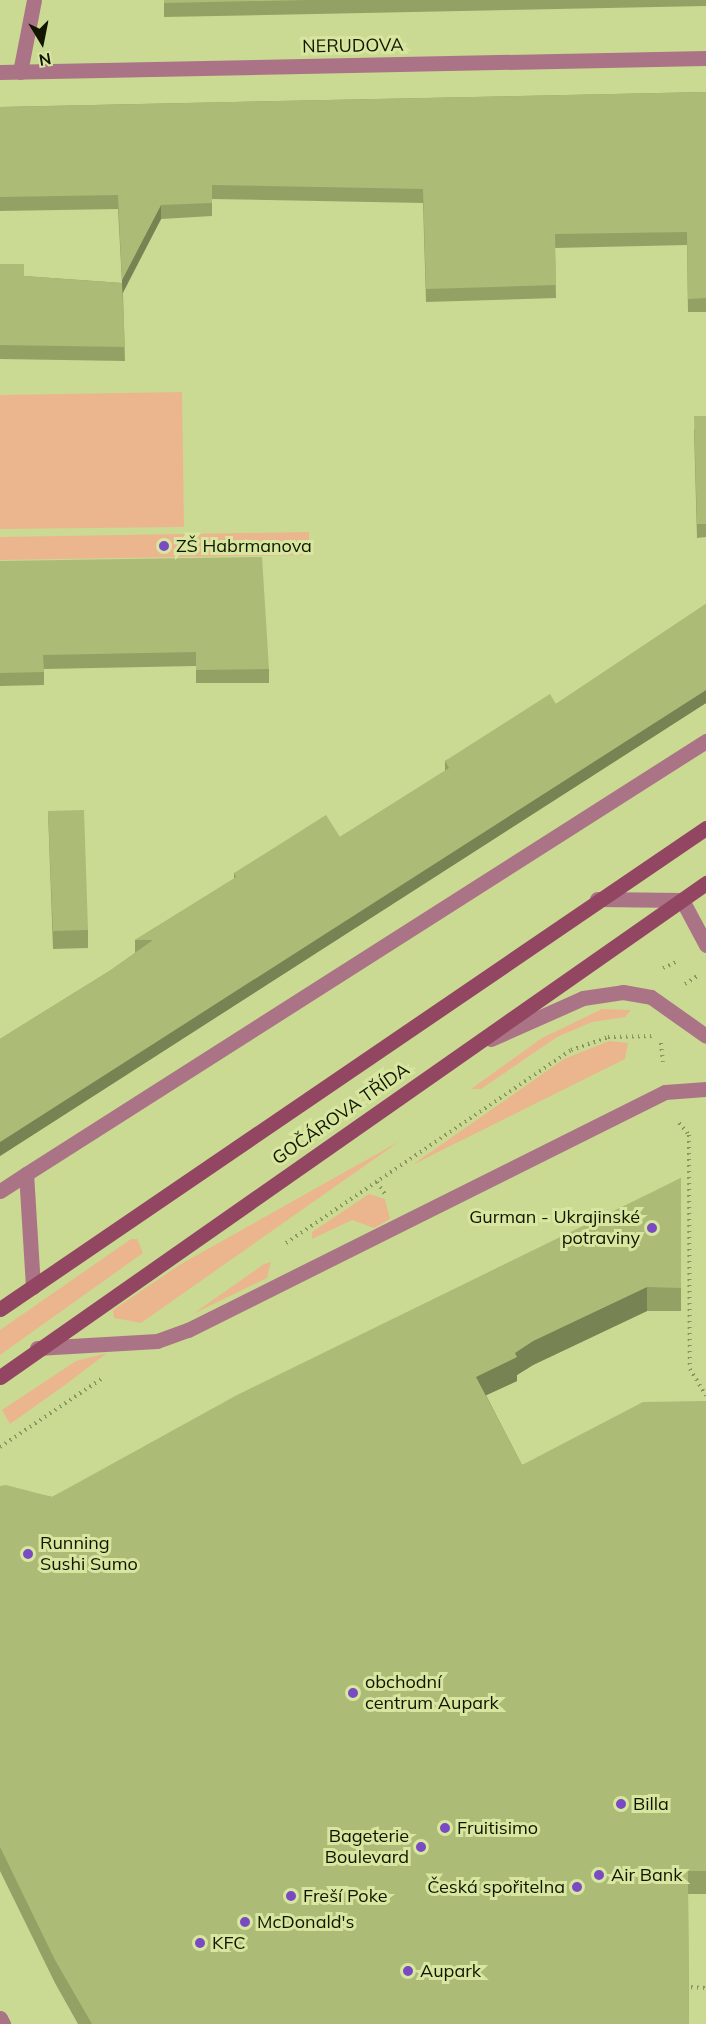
<!DOCTYPE html>
<html>
<head>
<meta charset="utf-8">
<style>
  body { margin:0 }
  #map { position:relative; width:706px; height:2024px; overflow:hidden; background:#cada93; font-family:Mulish,sans-serif }
  div>[style] { position:absolute }
  .green>* { inset:0; background:#ebb68e }
  .path>* { height:4px; margin-top:-2px; transform-origin:0; background:repeating-linear-gradient(90deg,#89945f 0 1.5px,transparent 0 6px) }
  .street>* { height:15px; margin:-7.5px; padding:0 7.5px; transform-origin:7.5px; border-radius:7.5px; background:#ab7486 }
  .secondary>* { height:15px; margin:-7.5px; padding:0 7.5px; transform-origin:7.5px; border-radius:7.5px; background:#934662 }
  .wall>* { inset:0; background:#94a165 }
  .shaded-wall>* { inset:0; background:#788353 }
  .building>* { inset:0; background:#acbb76 }
  .dots>* { width:16px; height:16px; translate:-50% -50%; box-sizing:border-box; border:3px solid #d7e7a0; border-radius:50% }
  span { translate:-50% -50%; white-space:nowrap; text-align:center; line-height:1.15; -webkit-text-stroke:6px #d7e7a0; paint-order:stroke }
  .street-label { font-size:18px; color:#121600 }
  .poi-label { font-size:18px; color:#121600 }
  .left { translate:0 -50%; text-align:left }
  .right { translate:-100% -50%; text-align:right }
  .north { position:absolute; left:12px; top:12px; width:60px; height:60px; -webkit-text-stroke:4px #d7e7a0; paint-order:stroke; rotate:170deg; font-size:16px; font-weight:700; line-height:24px; text-align:center; color:#121600 }
  .north::after { content:''; display:block; margin:auto; width:21px; height:27px; background:#121600; clip-path:polygon(50% 0,100% 100%,50% 72%,0 100%) }
</style>
</head>
<body>
<div id="map">
  <div class="green">
    <i style="clip-path:polygon(182px 392px,184px 527px,0 529px,0 395px)"></i>
    <i style="clip-path:polygon(309px 532px,309px 555px,0 560px,0 537px)"></i>
    <i style="clip-path:polygon(602px 1009px,631px 1010px,625px 1017px,592px 1022px,557px 1037px,481px 1089px,471px 1089px,542px 1038px)"></i>
    <i style="clip-path:polygon(609px 1041px,628px 1043px,625px 1059px,412px 1165px,564px 1059px)"></i>
    <i style="clip-path:polygon(400px 1141px,141px 1323px,114px 1318px,113px 1310px,181px 1264px)"></i>
    <i style="clip-path:polygon(369px 1194px,385px 1199px,390px 1219px,374px 1228px,352px 1220px,312px 1239px,312px 1232px)"></i>
    <i style="clip-path:polygon(131px 1239px,137px 1239px,143px 1253px,0 1355px,0 1330px)"></i>
    <i style="clip-path:polygon(271px 1262px,267px 1278px,193px 1314px,264px 1264px)"></i>
    <i style="clip-path:polygon(107px 1353px,65px 1385px,10px 1424px,2px 1410px,76px 1361px)"></i>
  </div>
  <div class="path">
    <i style="left:663px;top:968px;width:17px;rotate:-25deg"></i>
    <i style="left:685px;top:984px;width:17px;rotate:-33deg"></i>
    <i style="left:661px;top:1043px;width:19px;rotate:84deg"></i>
    <i style="left:679px;top:1123px;width:16px;rotate:50deg"></i>
    <i style="left:689px;top:1135px;width:234px;rotate:89.8deg"></i>
    <i style="left:690px;top:1369px;width:31px;rotate:59deg"></i>
    <i style="left:377px;top:1182px;width:17px;rotate:57deg"></i>
    <i style="left:286px;top:1243px;width:344px;rotate:-34.1deg"></i>
    <i style="left:571px;top:1050px;width:39px;rotate:-19deg"></i>
    <i style="left:608px;top:1037px;width:44px;rotate:-1.3deg"></i>
    <i style="left:0;top:1447px;width:125px;rotate:-33.9deg"></i>
    <i style="left:685px;top:1987px;width:21px;rotate:3deg"></i>
  </div>
  <div class="street">
    <i style="left:0;top:72px;width:706px;rotate:-1.14deg"></i>
    <i style="left:20px;top:72px;width:73px;rotate:-79deg"></i>
    <i style="left:597px;top:899px;width:85px;rotate:0.7deg"></i>
    <i style="left:682px;top:900px;width:51px;rotate:61.9deg"></i>
    <i style="left:491px;top:1039px;width:101px;rotate:-24deg"></i>
    <i style="left:583px;top:998px;width:40px;rotate:-8.5deg"></i>
    <i style="left:623px;top:992px;width:28px;rotate:10deg"></i>
    <i style="left:651px;top:997px;width:67px;rotate:35.3deg"></i>
    <i style="left:0;top:1191px;width:31px;rotate:-33deg"></i>
    <i style="left:33px;top:1287px;width:113px;rotate:-93.5deg"></i>
    <i style="left:26px;top:1174px;width:806px;rotate:-32.49deg"></i>
    <i style="left:37px;top:1348px;width:120px;rotate:-3.3deg"></i>
    <i style="left:157px;top:1341px;width:33px;rotate:-20deg"></i>
    <i style="left:188px;top:1330px;width:533px;rotate:-26.52deg"></i>
    <i style="left:665px;top:1092px;width:41px;rotate:-4.2deg"></i>
    <i style="left:0;top:2018px;width:7px;rotate:63deg"></i>
  </div>
  <div class="secondary">
    <i style="left:0;top:1309px;width:854px;rotate:-34.27deg"></i>
    <i style="left:0;top:1377px;width:862px;rotate:-34.98deg"></i>
  </div>
  <div class="wall">
    <i style="clip-path:polygon(164px 0,706px 0,706px 6px,164px 17px)"></i>
    <i style="clip-path:polygon(706px 92px,706px 312px,688px 312px,687px 245px,555px 248px,556px 298px,426px 302px,423px 203px,212px 199px,212px 216px,161px 219px,123px 293px,125px 361px,0 359px,0 264px,24px 276px,122px 283px,118px 209px,0 211px,0 107px)"></i>
    <i style="clip-path:polygon(706px 416px,706px 537px,697px 538px,694px 430px)"></i>
    <i style="clip-path:polygon(0 561px,269px 669px,269px 683px,196px 683px,196px 666px,44px 669px,44px 685px,0 686px)"></i>
    <i style="clip-path:polygon(706px 604px,706px 703px,0 1156px,0 1039px,111px 970px,135px 953px,135px 940px,234px 879px,234px 873px,340px 837px,445px 771px,445px 761px,556px 704px)"></i>
    <i style="clip-path:polygon(48px 811px,88px 930px,88px 948px,53px 949px)"></i>
    <i style="clip-path:polygon(681px 1178px,681px 1311px,647px 1311px,533px 1365px,517px 1375px,517px 1381px,486px 1395px,522px 1465px,706px 1401px,706px 1894px,688px 1894px,689px 2024px,78px 2024px,55px 1983px,0 1871px,0 1486px,52px 1497px)"></i>
  </div>
  <div class="shaded-wall">
    <i style="clip-path:polygon(161px 205px,161px 219px,122px 294px,122px 280px)"></i>
    <i style="clip-path:polygon(706px 690px,706px 703px,0 1156px,0 1142px)"></i>
    <i style="clip-path:polygon(647px 1287px,647px 1311px,533px 1365px,517px 1375px,517px 1381px,476px 1400px,476px 1377px,533px 1341px)"></i>
  </div>
  <div class="building">
    <i style="clip-path:polygon(164px 0,309px 0,164px 3px)"></i>
    <i style="clip-path:polygon(706px 92px,706px 298px,688px 299px,687px 232px,555px 234px,556px 285px,426px 289px,423px 189px,212px 185px,212px 203px,161px 205px,122px 280px,118px 195px,0 197px,0 107px)"></i>
    <i style="clip-path:polygon(0 264px,24px 264px,24px 276px,122px 283px,125px 347px,0 345px)"></i>
    <i style="clip-path:polygon(694px 416px,706px 416px,706px 524px,697px 524px)"></i>
    <i style="clip-path:polygon(262px 557px,269px 669px,196px 670px,196px 652px,43px 655px,44px 672px,0 673px,0 561px)"></i>
    <i style="clip-path:polygon(706px 604px,706px 690px,0 1142px,0 1039px,111px 970px,153px 940px,135px 940px,236px 877px,234px 873px,326px 815px,340px 837px,449px 768px,445px 761px,550px 694px,556px 704px)"></i>
    <i style="clip-path:polygon(84px 810px,88px 930px,53px 931px,48px 811px)"></i>
    <i style="clip-path:polygon(681px 1178px,681px 1288px,647px 1287px,533px 1341px,515px 1353px,517px 1357px,476px 1377px,522px 1465px,643px 1402px,706px 1401px,706px 1871px,688px 1871px,689px 2024px,92px 2024px,55px 1960px,0 1847px,0 1486px,6px 1485px,52px 1497px,237px 1395px)"></i>
  </div>
  <div class="dots">
    <i style="left:164px;top:546px;background:#7a4ac2"></i>
    <i style="left:652px;top:1228px;background:#7a4ac2"></i>
    <i style="left:28px;top:1554px;background:#7a4ac2"></i>
    <i style="left:353px;top:1693px;background:#7a4ac2"></i>
    <i style="left:621px;top:1804px;background:#7a4ac2"></i>
    <i style="left:445px;top:1828px;background:#7a4ac2"></i>
    <i style="left:421px;top:1847px;background:#7a4ac2"></i>
    <i style="left:599px;top:1875px;background:#7a4ac2"></i>
    <i style="left:577px;top:1887px;background:#7a4ac2"></i>
    <i style="left:291px;top:1896px;background:#7a4ac2"></i>
    <i style="left:245px;top:1922px;background:#7a4ac2"></i>
    <i style="left:200px;top:1943px;background:#7a4ac2"></i>
    <i style="left:408px;top:1971px;background:#7a4ac2"></i>
  </div>
  <div class="street-label">
    <span style="left:353px;top:46px;rotate:-1deg">NERUDOVA</span>
    <span style="left:341px;top:1114px;rotate:-35deg">GOČÁROVA TŘÍDA</span>
  </div>
  <div class="poi-label">
    <span class="left" style="left:176px;top:546px">ZŠ Habrmanova</span>
    <span class="right" style="left:640px;top:1228px">Gurman - Ukrajinské<br>potraviny</span>
    <span class="left" style="left:40px;top:1554px">Running<br>Sushi Sumo</span>
    <span class="left" style="left:365px;top:1693px">obchodní<br>centrum Aupark</span>
    <span class="left" style="left:633px;top:1804px">Billa</span>
    <span class="left" style="left:457px;top:1828px">Fruitisimo</span>
    <span class="right" style="left:409px;top:1847px">Bageterie<br>Boulevard</span>
    <span class="left" style="left:611px;top:1875px">Air Bank</span>
    <span class="right" style="left:565px;top:1887px">Česká spořitelna</span>
    <span class="left" style="left:303px;top:1896px">Freší Poke</span>
    <span class="left" style="left:257px;top:1922px">McDonald's</span>
    <span class="left" style="left:212px;top:1943px">KFC</span>
    <span class="left" style="left:420px;top:1971px">Aupark</span>
  </div>
  <div class="north">N</div>
</div>
</body>
</html>
